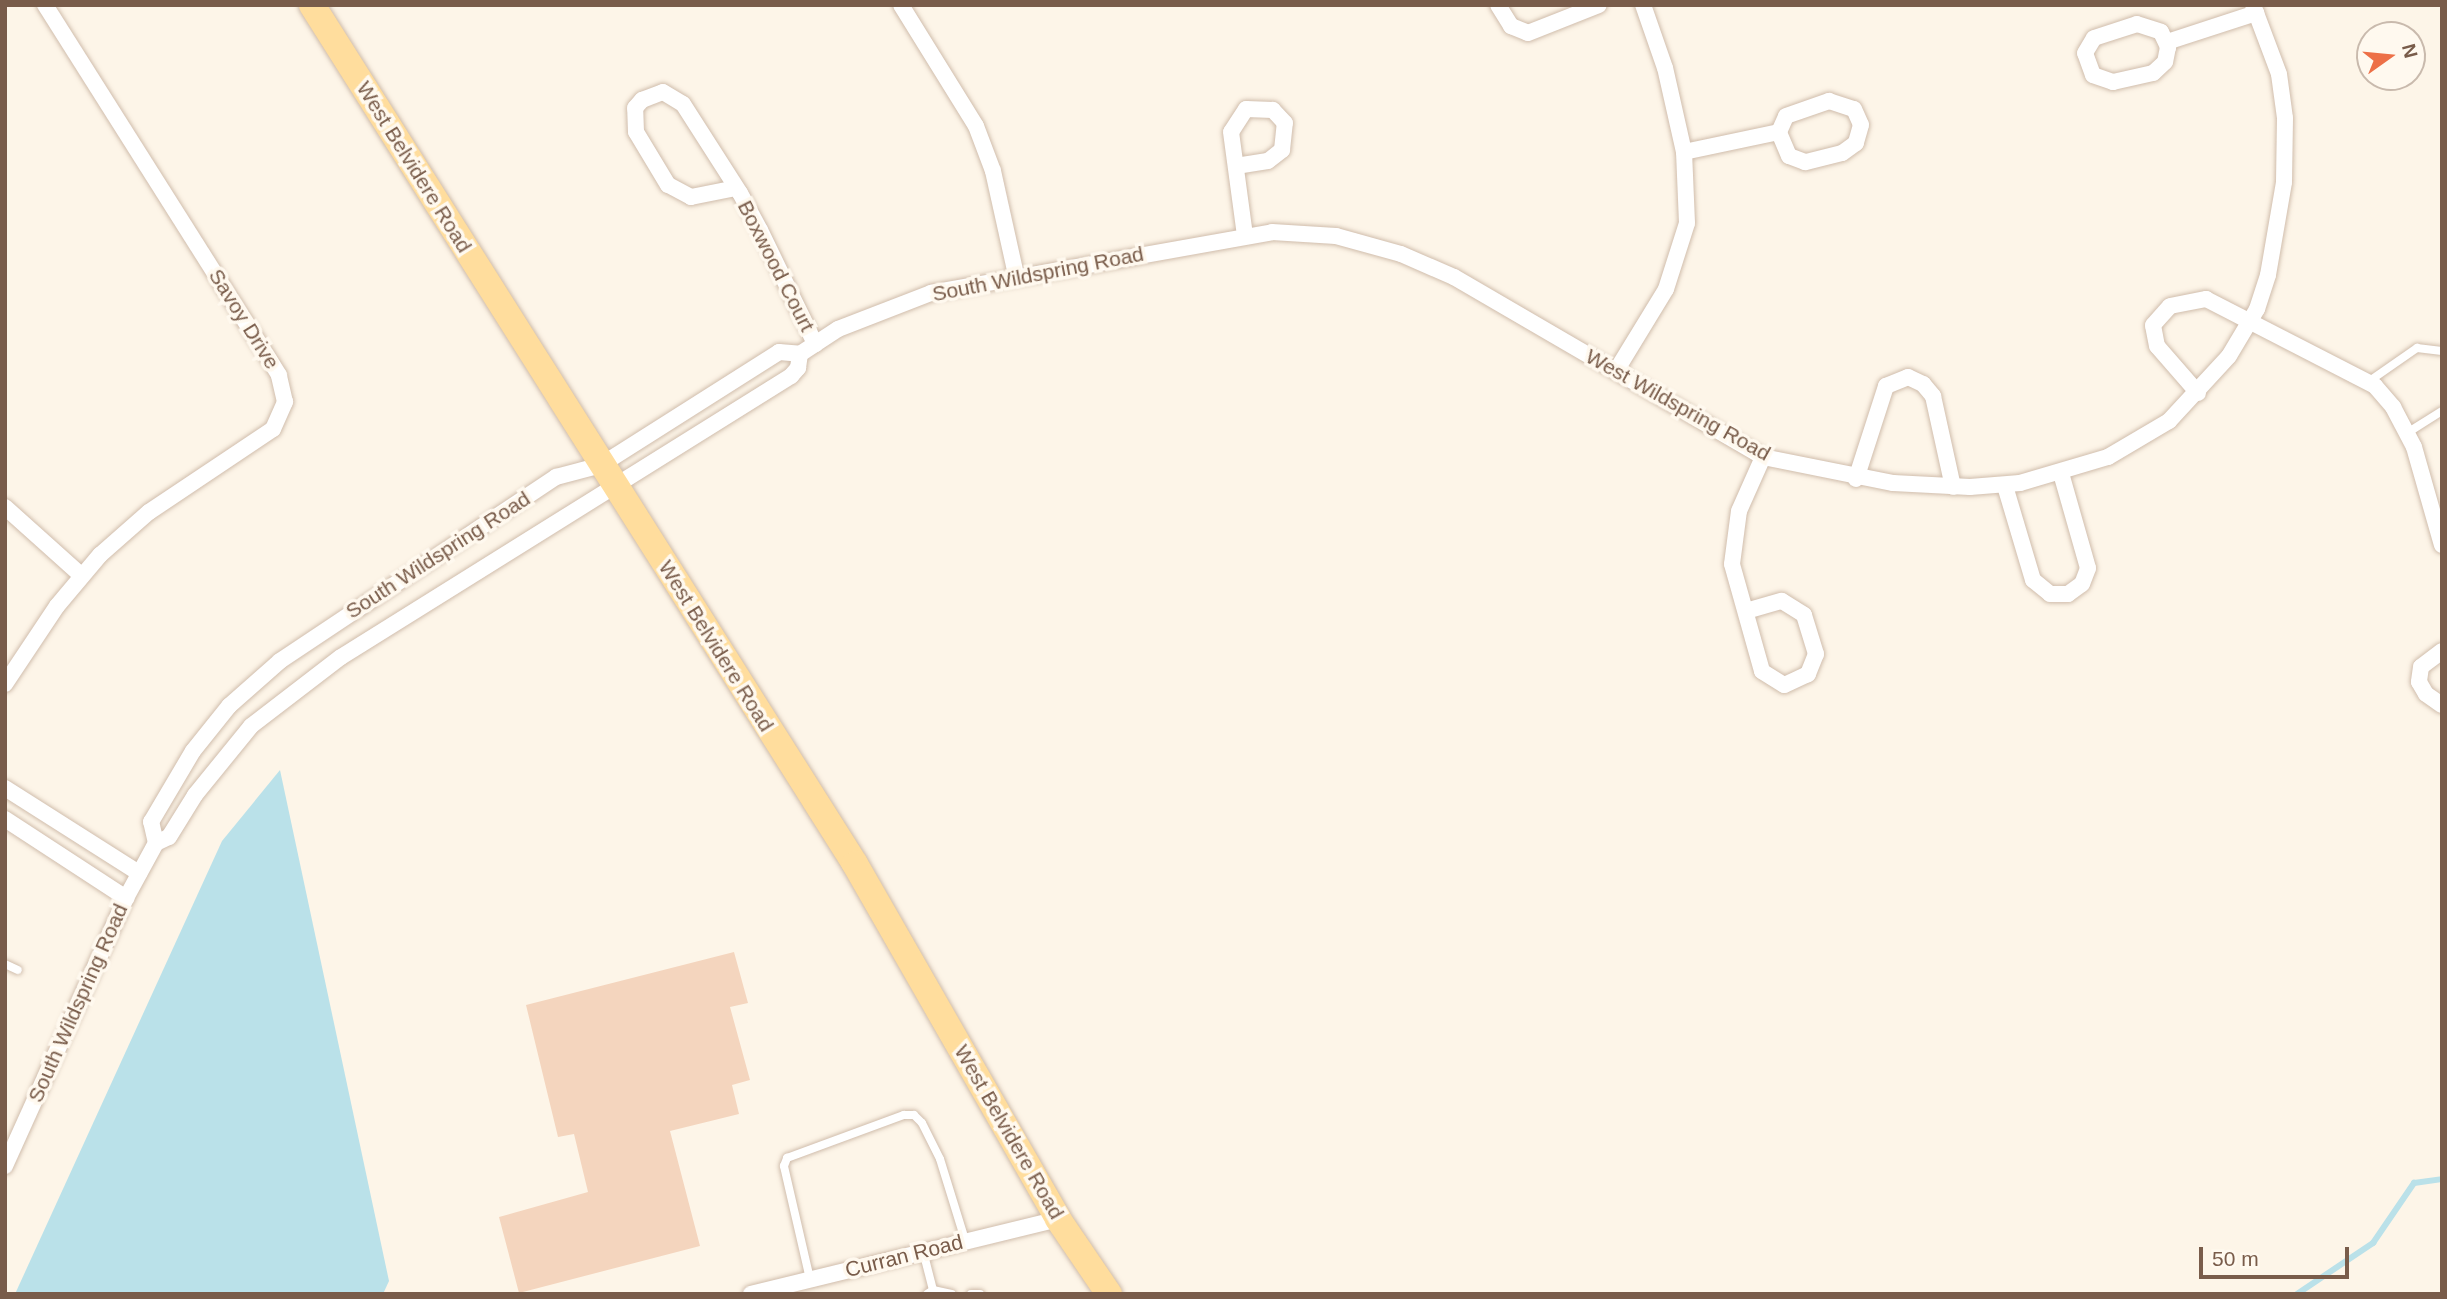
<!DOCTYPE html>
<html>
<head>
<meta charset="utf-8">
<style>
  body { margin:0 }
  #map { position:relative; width:2447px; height:1299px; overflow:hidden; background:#fdf5e8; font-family:Helvetica,sans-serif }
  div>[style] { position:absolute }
  .water>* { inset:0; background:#bae1e9 }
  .stream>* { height:6px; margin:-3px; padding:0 3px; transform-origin:3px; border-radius:3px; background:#bae1e9 }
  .building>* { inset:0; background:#f4d5be }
  .roads { filter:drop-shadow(0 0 2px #d0bdac) drop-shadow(0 0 2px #d0bdac) }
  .lane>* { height:8px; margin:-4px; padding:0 4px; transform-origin:4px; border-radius:4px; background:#fff }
  .street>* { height:16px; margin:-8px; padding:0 8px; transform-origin:8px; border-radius:8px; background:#fff }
  .primary>* { height:26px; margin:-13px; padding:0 13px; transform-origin:13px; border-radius:13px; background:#ffdd9d }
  span { translate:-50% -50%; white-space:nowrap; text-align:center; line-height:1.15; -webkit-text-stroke:7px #fff9ef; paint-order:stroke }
  .street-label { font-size:21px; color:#795c4a }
  .frame { position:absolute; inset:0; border:7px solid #795c4a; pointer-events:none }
  .north { position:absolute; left:2356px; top:21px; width:70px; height:70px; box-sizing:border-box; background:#fff9ef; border:2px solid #c9baad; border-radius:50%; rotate:75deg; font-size:19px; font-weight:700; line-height:28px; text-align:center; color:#795c4a }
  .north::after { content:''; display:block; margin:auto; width:24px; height:32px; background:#ed7047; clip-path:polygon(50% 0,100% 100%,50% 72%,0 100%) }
  .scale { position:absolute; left:2199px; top:1247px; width:150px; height:32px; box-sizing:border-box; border:4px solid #795c4a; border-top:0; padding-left:9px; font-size:21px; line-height:24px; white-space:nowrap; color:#795c4a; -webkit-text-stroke:5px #fff9ef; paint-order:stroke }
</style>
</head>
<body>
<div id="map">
  <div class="water">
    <i style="clip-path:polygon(280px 770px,389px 1281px,383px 1294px,15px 1294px,222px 841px)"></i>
  </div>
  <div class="stream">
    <i style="left:2297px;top:1294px;width:92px;rotate:-33.9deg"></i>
    <i style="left:2373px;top:1243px;width:73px;rotate:-55.7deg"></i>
    <i style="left:2414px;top:1183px;width:28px;rotate:-8deg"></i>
  </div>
  <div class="building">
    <i style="clip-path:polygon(734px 952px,748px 1003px,730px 1007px,750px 1080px,732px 1085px,739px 1114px,670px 1131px,700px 1246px,519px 1293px,499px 1217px,588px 1192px,574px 1134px,558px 1137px,526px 1005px)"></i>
  </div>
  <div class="roads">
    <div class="lane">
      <i style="left:2368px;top:382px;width:60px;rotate:-34.8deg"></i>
      <i style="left:2417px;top:348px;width:25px;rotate:7deg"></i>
      <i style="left:2407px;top:433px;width:41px;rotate:-32.2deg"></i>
      <i style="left:5px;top:964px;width:14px;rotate:25deg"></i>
      <i style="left:923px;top:1251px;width:40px;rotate:75.6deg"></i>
      <i style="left:933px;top:1290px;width:7px;rotate:146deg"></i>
      <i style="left:810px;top:1279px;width:116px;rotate:-103deg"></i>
      <i style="left:784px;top:1166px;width:9px;rotate:-69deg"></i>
      <i style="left:787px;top:1158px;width:125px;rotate:-20.2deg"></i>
      <i style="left:904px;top:1115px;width:10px"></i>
      <i style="left:914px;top:1115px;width:11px;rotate:45deg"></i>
      <i style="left:922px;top:1123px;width:40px;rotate:63.4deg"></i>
      <i style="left:940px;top:1159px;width:85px;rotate:72.8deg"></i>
      <i style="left:933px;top:1290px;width:19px;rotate:12deg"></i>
      <i style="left:971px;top:1294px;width:9px"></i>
    </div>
    <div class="street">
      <i style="left:901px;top:5px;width:142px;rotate:58.2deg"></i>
      <i style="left:976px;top:126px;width:48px;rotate:69.3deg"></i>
      <i style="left:993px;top:171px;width:107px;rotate:77.5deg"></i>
      <i style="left:1498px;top:5px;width:25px;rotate:58deg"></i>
      <i style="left:1511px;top:26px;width:18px;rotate:22deg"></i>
      <i style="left:1528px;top:33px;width:76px;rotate:-21.5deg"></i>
      <i style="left:2137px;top:24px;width:25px;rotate:18deg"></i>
      <i style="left:2161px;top:32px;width:17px;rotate:65deg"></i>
      <i style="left:2168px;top:47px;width:15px;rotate:101deg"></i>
      <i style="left:2165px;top:62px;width:16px;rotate:137deg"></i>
      <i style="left:2153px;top:73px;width:41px;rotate:167.3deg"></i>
      <i style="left:2113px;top:82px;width:21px;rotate:-161deg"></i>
      <i style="left:2093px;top:75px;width:23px;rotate:-110deg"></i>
      <i style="left:2085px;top:53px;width:17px;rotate:-59deg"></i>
      <i style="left:2094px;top:38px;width:45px;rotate:-18deg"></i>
      <i style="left:2167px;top:42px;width:94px;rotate:-18deg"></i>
      <i style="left:1829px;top:101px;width:26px;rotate:18deg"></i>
      <i style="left:1854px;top:109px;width:17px;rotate:66deg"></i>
      <i style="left:1861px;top:125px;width:19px;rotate:106deg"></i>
      <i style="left:1856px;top:143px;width:17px;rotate:144deg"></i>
      <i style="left:1842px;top:153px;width:38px;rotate:166deg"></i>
      <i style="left:1805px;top:162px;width:17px;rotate:-159deg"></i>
      <i style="left:1789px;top:156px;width:26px;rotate:-113deg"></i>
      <i style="left:1779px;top:132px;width:17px;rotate:-66deg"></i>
      <i style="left:1786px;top:116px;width:46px;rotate:-19.2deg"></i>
      <i style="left:1684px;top:152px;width:97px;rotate:-11.9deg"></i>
      <i style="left:1236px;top:166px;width:32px;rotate:-9deg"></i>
      <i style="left:1268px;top:161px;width:18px;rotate:-38deg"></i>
      <i style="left:1282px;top:150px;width:27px;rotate:-84deg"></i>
      <i style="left:1285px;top:123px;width:18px;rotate:-133deg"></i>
      <i style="left:1273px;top:110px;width:27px;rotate:-178deg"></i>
      <i style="left:1246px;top:109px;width:27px;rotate:123deg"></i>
      <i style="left:1231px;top:132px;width:105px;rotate:82.3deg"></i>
      <i style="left:736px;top:188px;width:46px;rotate:168.7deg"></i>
      <i style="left:691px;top:197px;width:26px;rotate:-152deg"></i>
      <i style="left:668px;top:185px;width:62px;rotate:-121.1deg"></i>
      <i style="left:636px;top:132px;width:24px;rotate:-92deg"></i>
      <i style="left:635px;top:108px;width:11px;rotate:-49deg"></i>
      <i style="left:642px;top:100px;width:22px;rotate:-21deg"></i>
      <i style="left:663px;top:92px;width:23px;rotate:31deg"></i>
      <i style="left:683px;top:104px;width:106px;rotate:57.4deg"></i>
      <i style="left:740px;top:193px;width:42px;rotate:61.6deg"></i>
      <i style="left:760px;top:230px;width:127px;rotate:64.2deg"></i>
      <i style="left:800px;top:354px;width:45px;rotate:-33.3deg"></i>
      <i style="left:838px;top:329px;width:100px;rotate:-21.2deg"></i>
      <i style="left:931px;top:293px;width:346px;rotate:-10.1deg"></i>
      <i style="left:1272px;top:232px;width:64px;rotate:3.6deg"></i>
      <i style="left:1336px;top:236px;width:67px;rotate:15.5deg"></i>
      <i style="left:1401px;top:254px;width:58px;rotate:23.5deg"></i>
      <i style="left:1454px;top:277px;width:358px;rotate:30.2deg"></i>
      <i style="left:1763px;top:457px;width:133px;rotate:11.3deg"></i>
      <i style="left:1893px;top:483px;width:77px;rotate:3deg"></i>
      <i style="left:1970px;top:487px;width:50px;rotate:-4.6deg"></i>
      <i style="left:2020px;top:483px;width:92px;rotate:-16.5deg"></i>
      <i style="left:2108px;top:457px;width:71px;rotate:-30.5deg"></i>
      <i style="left:2169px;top:421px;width:88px;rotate:-47.3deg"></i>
      <i style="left:2229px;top:356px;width:55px;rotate:-59.2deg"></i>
      <i style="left:2257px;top:309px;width:36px;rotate:-72deg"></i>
      <i style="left:2268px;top:275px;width:94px;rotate:-80.2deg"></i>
      <i style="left:2284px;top:182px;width:64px;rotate:-89.1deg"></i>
      <i style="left:2285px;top:118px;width:44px;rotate:-97.8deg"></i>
      <i style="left:2279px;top:74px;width:74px;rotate:-110.6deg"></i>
      <i style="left:1616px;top:371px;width:96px;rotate:-58.6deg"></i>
      <i style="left:1666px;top:289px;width:69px;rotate:-72.3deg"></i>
      <i style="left:1687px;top:223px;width:71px;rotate:-92.4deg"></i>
      <i style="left:1684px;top:152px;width:86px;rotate:-102.7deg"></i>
      <i style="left:1665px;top:68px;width:67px;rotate:-109.2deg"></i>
      <i style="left:2198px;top:393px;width:62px;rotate:-131.1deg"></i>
      <i style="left:2157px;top:346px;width:21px;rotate:-101deg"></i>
      <i style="left:2153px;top:325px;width:25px;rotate:-48deg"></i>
      <i style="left:2170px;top:306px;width:37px;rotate:-11deg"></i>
      <i style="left:2206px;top:299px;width:190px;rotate:27.2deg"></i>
      <i style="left:2375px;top:386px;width:28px;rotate:49deg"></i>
      <i style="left:2393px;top:407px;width:45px;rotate:62.3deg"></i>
      <i style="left:2414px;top:447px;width:102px;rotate:74.1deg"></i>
      <i style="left:1856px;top:479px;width:98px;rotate:-72.1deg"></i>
      <i style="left:1886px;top:386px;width:24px;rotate:-22deg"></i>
      <i style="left:1908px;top:377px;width:17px;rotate:25deg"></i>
      <i style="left:1923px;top:384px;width:16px;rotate:50deg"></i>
      <i style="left:1933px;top:396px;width:93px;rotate:77.6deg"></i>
      <i style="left:2005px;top:486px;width:98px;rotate:73.4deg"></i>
      <i style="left:2033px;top:580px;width:22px;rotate:39deg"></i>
      <i style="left:2050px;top:594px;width:18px"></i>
      <i style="left:2068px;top:594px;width:17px;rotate:-36deg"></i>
      <i style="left:2082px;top:584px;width:17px;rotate:-69deg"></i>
      <i style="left:2088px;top:568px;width:99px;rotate:-105.9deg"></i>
      <i style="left:5px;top:507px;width:103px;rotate:41.9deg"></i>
      <i style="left:1746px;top:611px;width:37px;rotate:-16deg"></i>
      <i style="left:1782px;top:601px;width:26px;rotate:32deg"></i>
      <i style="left:1804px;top:615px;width:41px;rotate:72.9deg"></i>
      <i style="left:1816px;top:654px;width:22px;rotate:112deg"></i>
      <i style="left:1808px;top:674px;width:26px;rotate:155deg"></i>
      <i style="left:1784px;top:685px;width:26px;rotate:-148deg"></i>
      <i style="left:1762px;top:671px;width:111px;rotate:-105.7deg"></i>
      <i style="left:1732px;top:564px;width:53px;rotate:-82.5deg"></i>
      <i style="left:1739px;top:511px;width:59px;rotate:-66deg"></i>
      <i style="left:2442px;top:651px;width:26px;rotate:143deg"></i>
      <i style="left:2421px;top:667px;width:15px;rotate:98deg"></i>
      <i style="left:2419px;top:682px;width:14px;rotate:60deg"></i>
      <i style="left:2426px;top:694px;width:19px;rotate:35deg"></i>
      <i style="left:5px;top:684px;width:94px;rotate:-56.3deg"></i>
      <i style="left:57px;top:606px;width:67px;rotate:-49.9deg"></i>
      <i style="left:100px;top:555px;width:65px;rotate:-41.3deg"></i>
      <i style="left:149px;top:512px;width:149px;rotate:-33.8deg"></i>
      <i style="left:273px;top:429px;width:30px;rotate:-66deg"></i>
      <i style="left:285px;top:402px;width:28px;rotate:-103deg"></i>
      <i style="left:279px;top:375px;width:438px;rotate:-122.3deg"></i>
      <i style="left:5px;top:788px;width:159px;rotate:32.4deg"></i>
      <i style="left:5px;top:819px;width:145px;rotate:33.1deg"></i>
      <i style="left:156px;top:843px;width:22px;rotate:-103deg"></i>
      <i style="left:151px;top:822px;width:82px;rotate:-59.4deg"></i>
      <i style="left:193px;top:751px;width:58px;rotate:-51.3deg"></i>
      <i style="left:229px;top:706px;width:68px;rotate:-41.4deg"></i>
      <i style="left:280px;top:661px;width:332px;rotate:-33.7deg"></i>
      <i style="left:556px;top:477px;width:47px;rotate:-14.9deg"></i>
      <i style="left:601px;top:465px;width:211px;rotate:-32.4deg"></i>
      <i style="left:779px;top:352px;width:21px;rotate:5deg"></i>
      <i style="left:5px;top:1166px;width:294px;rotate:-65.7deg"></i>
      <i style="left:126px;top:898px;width:63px;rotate:-61.4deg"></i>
      <i style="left:156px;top:843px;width:14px;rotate:-25deg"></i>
      <i style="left:169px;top:837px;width:49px;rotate:-58.2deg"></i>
      <i style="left:195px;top:795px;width:89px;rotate:-50.9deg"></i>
      <i style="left:251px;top:726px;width:113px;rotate:-37.5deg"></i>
      <i style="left:341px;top:657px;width:531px;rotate:-31.98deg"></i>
      <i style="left:791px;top:376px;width:11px;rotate:-49deg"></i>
      <i style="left:798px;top:368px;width:14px;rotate:-82deg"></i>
      <i style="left:751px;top:1294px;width:316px;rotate:-13.7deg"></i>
    </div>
    <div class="primary">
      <i style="left:312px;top:5px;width:1016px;rotate:57.7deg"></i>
      <i style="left:855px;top:864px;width:409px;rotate:60.2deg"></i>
      <i style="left:1058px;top:1219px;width:91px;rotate:55.8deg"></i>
    </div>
  </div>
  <div class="street-label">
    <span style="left:414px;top:167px;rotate:58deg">West Belvidere Road</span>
    <span style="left:776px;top:266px;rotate:63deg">Boxwood Court</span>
    <span style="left:1038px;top:274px;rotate:-11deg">South Wildspring Road</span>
    <span style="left:244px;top:319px;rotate:58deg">Savoy Drive</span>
    <span style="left:1678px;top:405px;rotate:29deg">West Wildspring Road</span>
    <span style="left:438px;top:555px;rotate:-33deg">South Wildspring Road</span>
    <span style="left:716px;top:646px;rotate:58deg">West Belvidere Road</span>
    <span style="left:78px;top:1003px;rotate:-66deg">South Wildspring Road</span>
    <span style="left:1009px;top:1132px;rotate:60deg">West Belvidere Road</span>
    <span style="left:904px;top:1256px;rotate:-14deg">Curran Road</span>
  </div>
  <div class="frame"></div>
  <div class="north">N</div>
  <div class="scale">50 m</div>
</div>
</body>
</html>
